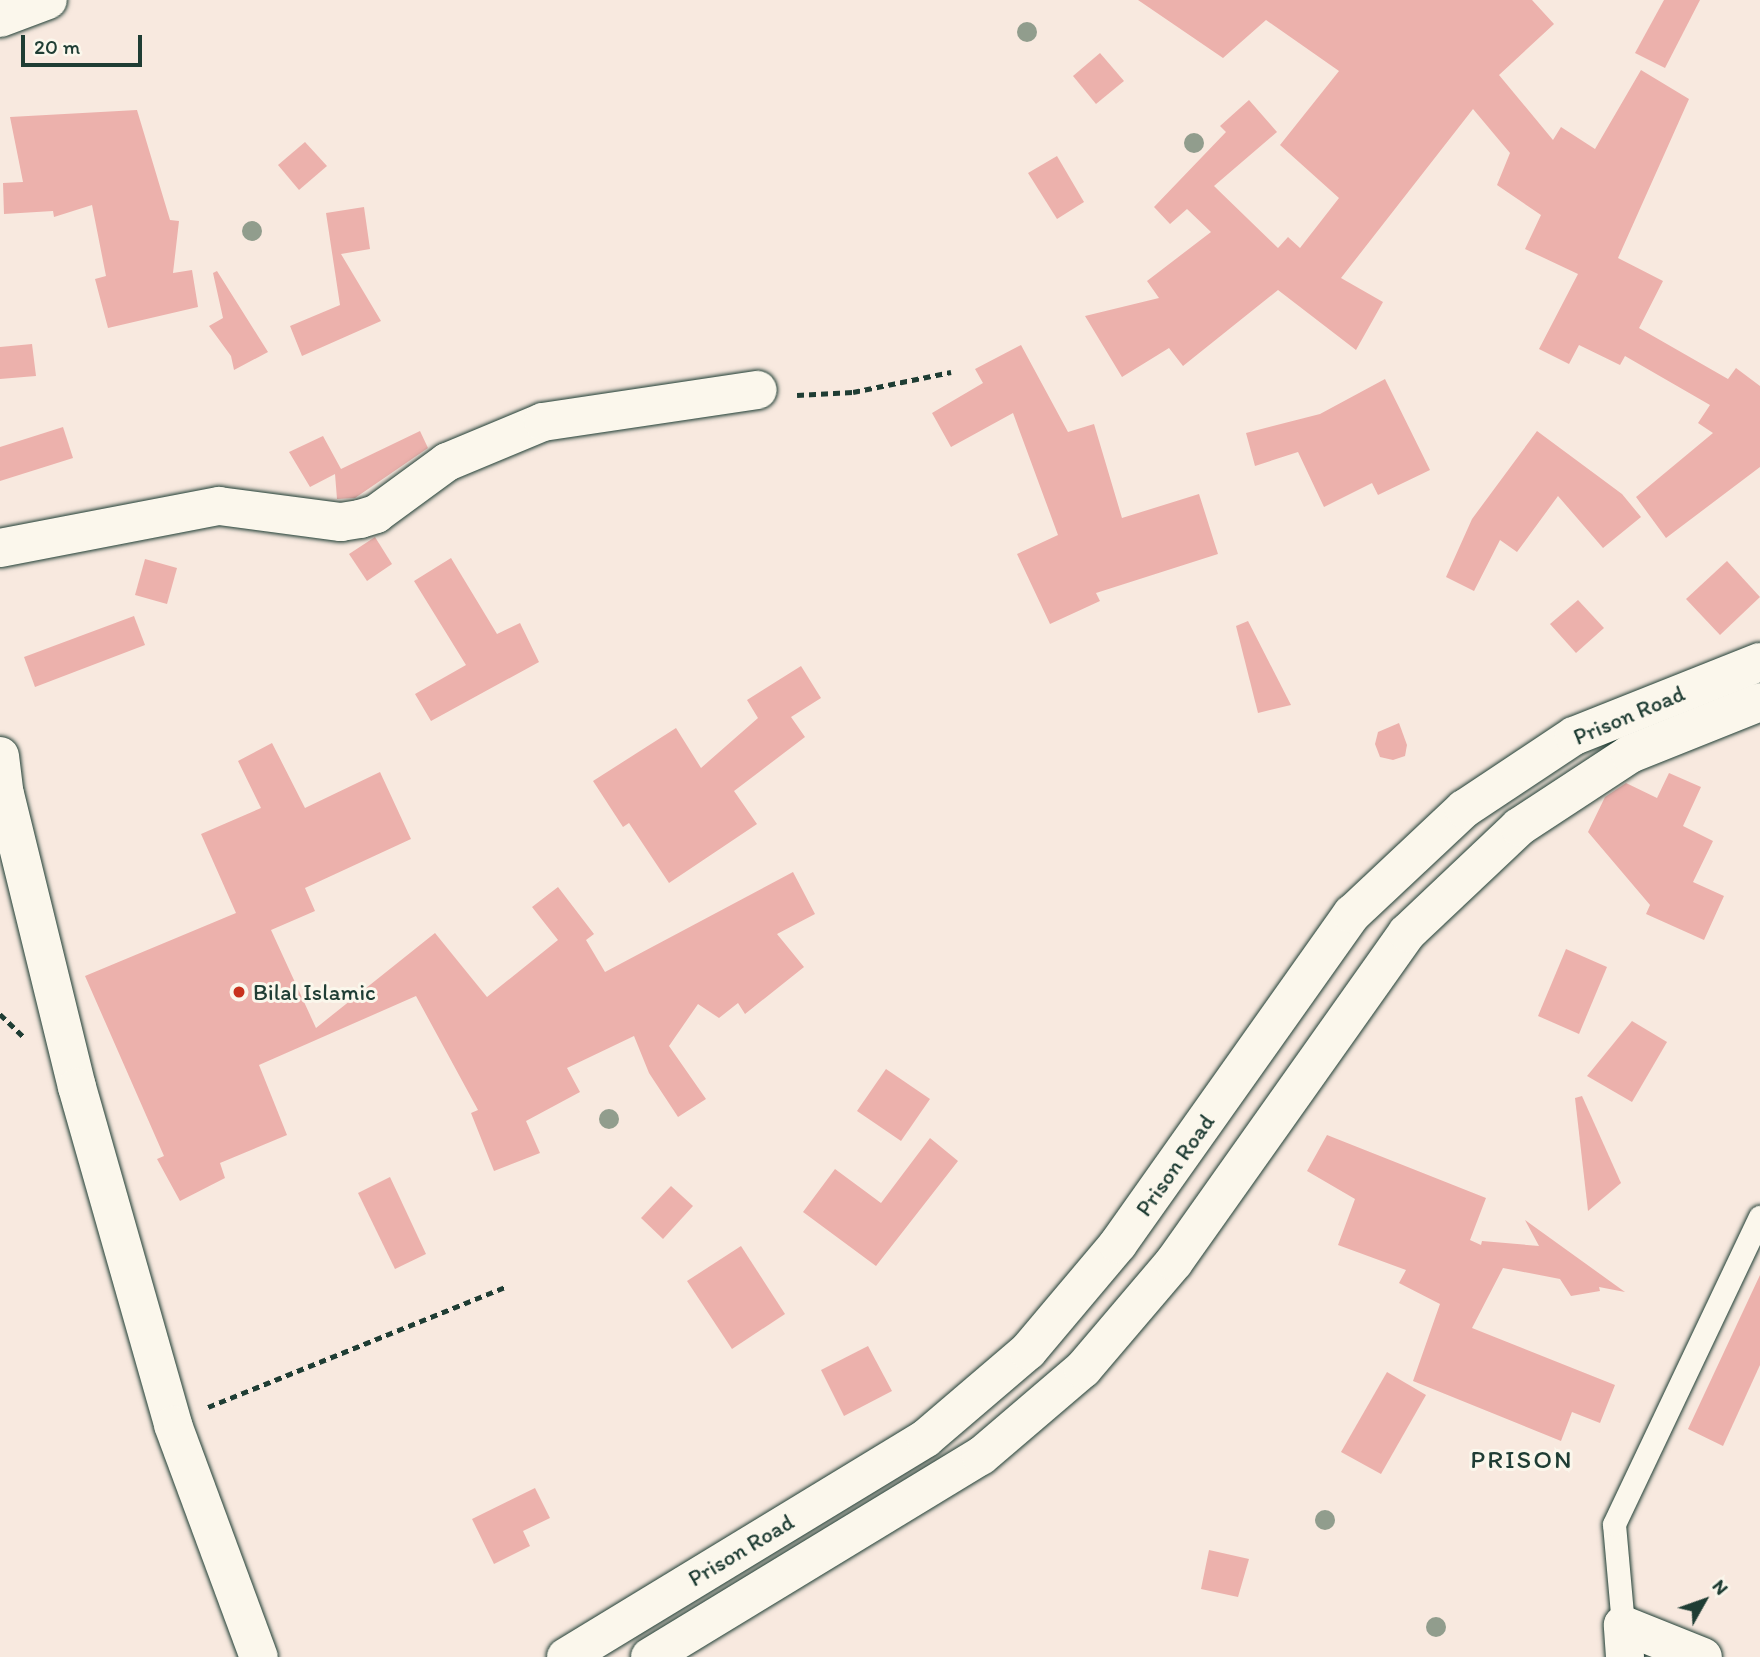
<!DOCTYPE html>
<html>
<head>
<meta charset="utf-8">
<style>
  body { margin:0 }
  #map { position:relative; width:1760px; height:1657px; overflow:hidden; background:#f8e9df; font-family:Itim,sans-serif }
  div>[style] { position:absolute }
  .building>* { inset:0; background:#ecb1ac }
  .path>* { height:4.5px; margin-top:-2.25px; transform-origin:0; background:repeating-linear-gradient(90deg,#1f3d34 0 7px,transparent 0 12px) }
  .roads { filter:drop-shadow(0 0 2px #1f3d34) drop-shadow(0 0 2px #1f3d34) }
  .service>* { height:23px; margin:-11.5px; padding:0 11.5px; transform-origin:11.5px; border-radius:11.5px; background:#fbf7ec }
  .minor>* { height:38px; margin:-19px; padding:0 19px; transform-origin:19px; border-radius:19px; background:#fbf7ec }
  .tertiary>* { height:38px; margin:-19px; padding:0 19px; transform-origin:19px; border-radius:19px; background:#fbf7ec }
  .trees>* { width:20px; height:20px; margin:-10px; border-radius:50%; background:#919d8d }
  .dots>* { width:19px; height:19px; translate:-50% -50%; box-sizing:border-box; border:4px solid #fbf7ec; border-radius:50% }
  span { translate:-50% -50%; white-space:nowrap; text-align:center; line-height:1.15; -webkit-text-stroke:6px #fbf7ec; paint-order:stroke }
  .street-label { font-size:23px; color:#1f3d34 }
  .poi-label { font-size:23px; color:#1f3d34 }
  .left { translate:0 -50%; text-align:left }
  .quarter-label { font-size:26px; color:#1f3d34; letter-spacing:2px }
  .north { position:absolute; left:1669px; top:1566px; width:70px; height:70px; -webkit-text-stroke:5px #fbf7ec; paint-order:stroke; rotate:50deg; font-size:19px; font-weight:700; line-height:28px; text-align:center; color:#1f3d34 }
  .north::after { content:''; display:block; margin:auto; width:24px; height:32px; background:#1f3d34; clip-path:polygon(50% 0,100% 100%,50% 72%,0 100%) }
  .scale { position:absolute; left:21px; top:35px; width:121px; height:32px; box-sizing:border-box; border:4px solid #1f3d34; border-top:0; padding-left:9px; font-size:21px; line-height:24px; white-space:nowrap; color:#1f3d34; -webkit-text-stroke:5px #fbf7ec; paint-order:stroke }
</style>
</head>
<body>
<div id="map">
  <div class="building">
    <i style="clip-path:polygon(1138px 0,1532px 0,1554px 24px,1499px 75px,1553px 140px,1561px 127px,1595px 149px,1641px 70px,1689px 99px,1618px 258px,1663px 281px,1639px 328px,1728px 379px,1736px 368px,1760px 386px,1760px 467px,1666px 538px,1636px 497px,1713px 433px,1698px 423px,1710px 405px,1625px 356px,1620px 365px,1579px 345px,1569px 364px,1539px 349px,1578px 274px,1525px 249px,1541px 215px,1497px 185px,1510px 153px,1473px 109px,1341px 278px,1383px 302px,1356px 350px,1278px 290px,1183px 366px,1169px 348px,1122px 377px,1085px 316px,1159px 298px,1147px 281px,1211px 232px,1187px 209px,1170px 224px,1154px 207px,1226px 132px,1220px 126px,1249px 100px,1277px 132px,1214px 186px,1278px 248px,1288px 237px,1300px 248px,1339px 198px,1280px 145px,1339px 71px,1266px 20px,1223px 58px)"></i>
    <i style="clip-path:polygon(1664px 0,1700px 0,1665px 68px,1635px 53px)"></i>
    <i style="clip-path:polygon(1100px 53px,1124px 81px,1096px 104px,1073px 76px)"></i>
    <i style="clip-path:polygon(137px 110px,170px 220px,179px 221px,173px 273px,192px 270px,198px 307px,108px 328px,95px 279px,106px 276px,92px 205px,54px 217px,53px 211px,4px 214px,3px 183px,23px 182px,10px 117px)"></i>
    <i style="clip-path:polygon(305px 142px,327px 166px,299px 190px,278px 165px)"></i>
    <i style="clip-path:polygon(1057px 156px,1084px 202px,1057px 219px,1028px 173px)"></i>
    <i style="clip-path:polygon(364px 207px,370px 249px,341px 254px,381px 321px,302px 356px,290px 326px,340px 305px,326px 213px)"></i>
    <i style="clip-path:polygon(217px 271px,268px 352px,234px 370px,231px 356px,209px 326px,223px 318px,213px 273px)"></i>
    <i style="clip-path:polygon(32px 344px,36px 376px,0 379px,0 347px)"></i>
    <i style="clip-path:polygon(1021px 345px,1068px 432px,1094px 424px,1122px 518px,1199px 494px,1218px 554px,1096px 593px,1100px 601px,1050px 624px,1017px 554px,1058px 535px,1013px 413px,951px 447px,932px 413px,983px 383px,975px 369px)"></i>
    <i style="clip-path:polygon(1385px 379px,1430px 470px,1378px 495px,1372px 483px,1324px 507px,1298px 452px,1255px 466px,1246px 433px,1320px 414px)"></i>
    <i style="clip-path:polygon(63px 427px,73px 458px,0 481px,0 447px)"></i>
    <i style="clip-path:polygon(420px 431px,428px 448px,355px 498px,337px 499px,335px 474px,310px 487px,289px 452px,323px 436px,341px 469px)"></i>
    <i style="clip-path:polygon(1537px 431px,1622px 494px,1641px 517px,1603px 548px,1558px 496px,1517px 552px,1500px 540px,1474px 591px,1446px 577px,1472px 519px)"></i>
    <i style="clip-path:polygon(375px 537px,392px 564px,367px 581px,349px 554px)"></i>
    <i style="clip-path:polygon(451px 558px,497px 634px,520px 623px,539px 662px,431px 721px,415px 694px,466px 665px,414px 581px)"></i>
    <i style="clip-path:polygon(145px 559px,177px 568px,167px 604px,135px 595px)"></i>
    <i style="clip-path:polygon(1727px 561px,1760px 597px,1720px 635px,1686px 599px)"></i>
    <i style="clip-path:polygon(1578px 600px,1604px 628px,1576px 653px,1550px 624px)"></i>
    <i style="clip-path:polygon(134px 616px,145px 645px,35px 687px,24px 657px)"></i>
    <i style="clip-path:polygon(1248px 621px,1291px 705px,1258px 713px,1236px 626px)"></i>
    <i style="clip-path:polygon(801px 666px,821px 698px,791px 717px,805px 737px,734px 791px,757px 824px,669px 883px,629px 823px,623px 827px,593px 781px,676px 728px,701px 768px,758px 718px,747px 700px)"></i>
    <i style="clip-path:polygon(1399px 723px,1407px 745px,1405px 756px,1393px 760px,1380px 757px,1375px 744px,1378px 732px)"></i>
    <i style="clip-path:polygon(272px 743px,305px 808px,380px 772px,411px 839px,305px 888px,315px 911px,271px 930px,316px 1028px,435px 933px,487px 997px,558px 940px,532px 907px,558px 887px,594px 934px,586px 940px,605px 972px,793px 872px,815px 914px,777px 934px,804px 967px,745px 1014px,738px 1003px,719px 1018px,698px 1004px,669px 1046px,706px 1099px,678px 1117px,649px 1073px,634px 1036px,567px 1068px,580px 1092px,526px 1121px,540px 1153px,494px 1171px,471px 1113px,478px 1110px,416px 996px,259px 1065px,287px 1135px,220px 1163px,225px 1178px,180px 1201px,157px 1159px,164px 1156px,85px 976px,236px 913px,201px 834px,261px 808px,238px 761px)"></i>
    <i style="clip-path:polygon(1669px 773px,1701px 787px,1683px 826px,1713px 841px,1693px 882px,1724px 896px,1704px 940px,1646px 914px,1650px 905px,1588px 832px,1605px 797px,1626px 783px,1657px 798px)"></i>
    <i style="clip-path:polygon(1566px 949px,1607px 967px,1579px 1034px,1538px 1016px)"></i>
    <i style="clip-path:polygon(1632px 1021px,1667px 1042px,1632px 1102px,1587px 1076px)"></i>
    <i style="clip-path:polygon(886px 1069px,930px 1099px,901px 1141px,857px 1111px)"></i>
    <i style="clip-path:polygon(1582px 1096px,1621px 1183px,1588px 1211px,1575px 1098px)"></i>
    <i style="clip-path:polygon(1327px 1135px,1486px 1198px,1470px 1240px,1481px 1245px,1482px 1241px,1539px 1246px,1525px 1220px,1625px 1292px,1599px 1287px,1600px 1291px,1571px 1296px,1560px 1279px,1503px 1268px,1472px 1328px,1615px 1385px,1600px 1423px,1572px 1412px,1561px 1441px,1413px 1381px,1440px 1304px,1399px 1283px,1406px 1270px,1338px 1245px,1355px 1199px,1307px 1171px)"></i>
    <i style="clip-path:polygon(930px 1138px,958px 1161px,876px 1266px,803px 1212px,835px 1169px,881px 1203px)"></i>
    <i style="clip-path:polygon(390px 1177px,426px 1254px,395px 1269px,358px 1193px)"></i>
    <i style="clip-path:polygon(671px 1186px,693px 1206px,663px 1239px,641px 1218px)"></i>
    <i style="clip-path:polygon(741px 1246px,785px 1314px,732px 1349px,687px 1281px)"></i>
    <i style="clip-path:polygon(1760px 1275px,1760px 1365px,1723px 1446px,1688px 1429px)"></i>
    <i style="clip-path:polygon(868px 1346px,892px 1391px,844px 1416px,821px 1370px)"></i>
    <i style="clip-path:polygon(1387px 1372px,1426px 1395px,1381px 1474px,1341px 1452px)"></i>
    <i style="clip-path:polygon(535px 1488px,550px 1518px,523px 1531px,530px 1546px,494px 1564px,472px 1519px)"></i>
    <i style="clip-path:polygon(1209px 1550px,1249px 1559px,1238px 1597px,1201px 1589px)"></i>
  </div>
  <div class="path">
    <i style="left:797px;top:395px;width:56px;rotate:-3.1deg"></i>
    <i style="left:853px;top:392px;width:100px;rotate:-11.5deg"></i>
    <i style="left:0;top:1014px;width:32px;rotate:44deg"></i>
    <i style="left:208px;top:1407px;width:323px;rotate:-22deg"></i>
  </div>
  <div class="roads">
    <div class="service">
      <i style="left:1623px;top:1625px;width:101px;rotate:-95.1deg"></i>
      <i style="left:1614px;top:1524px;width:340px;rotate:-64.6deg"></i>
    </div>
    <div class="minor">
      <i style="left:0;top:18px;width:51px;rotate:-20.6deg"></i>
      <i style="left:0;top:548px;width:223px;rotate:-10.9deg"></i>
      <i style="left:219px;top:506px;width:123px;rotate:7.5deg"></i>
      <i style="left:341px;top:522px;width:19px;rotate:-9deg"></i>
      <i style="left:360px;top:519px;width:17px;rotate:-17deg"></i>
      <i style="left:376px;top:514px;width:88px;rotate:-36.2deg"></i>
      <i style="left:447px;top:462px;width:104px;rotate:-22.6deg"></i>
      <i style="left:543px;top:422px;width:217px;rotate:-8.5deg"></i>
      <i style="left:0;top:756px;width:38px;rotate:83deg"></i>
      <i style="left:5px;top:794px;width:302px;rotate:76.2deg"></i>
      <i style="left:77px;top:1087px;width:351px;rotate:74.1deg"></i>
      <i style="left:173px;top:1425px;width:247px;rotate:69.7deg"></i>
      <i style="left:1625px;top:1657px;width:32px;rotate:-94deg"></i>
      <i style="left:1623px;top:1625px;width:86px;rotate:21.8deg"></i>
    </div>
    <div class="tertiary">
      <i style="left:566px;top:1657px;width:421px;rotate:-31.3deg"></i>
      <i style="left:926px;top:1438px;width:134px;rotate:-40.5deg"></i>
      <i style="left:1028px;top:1351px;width:140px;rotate:-49.9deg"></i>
      <i style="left:1118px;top:1244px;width:405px;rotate:-54.7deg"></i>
      <i style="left:1352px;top:914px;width:154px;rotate:-43.2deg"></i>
      <i style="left:1464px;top:809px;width:132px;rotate:-33.6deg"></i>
      <i style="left:1574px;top:736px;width:200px;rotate:-21.7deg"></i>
      <i style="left:650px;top:1657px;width:387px;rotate:-31.3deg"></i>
      <i style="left:981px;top:1456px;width:134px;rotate:-40.5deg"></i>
      <i style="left:1083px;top:1369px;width:140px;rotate:-49.6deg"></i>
      <i style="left:1174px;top:1262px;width:403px;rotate:-54.7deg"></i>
      <i style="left:1407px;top:933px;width:154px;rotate:-43.4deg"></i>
      <i style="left:1519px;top:827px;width:133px;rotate:-33.3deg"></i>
      <i style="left:1630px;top:754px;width:140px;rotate:-21.8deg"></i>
    </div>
  </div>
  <div class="trees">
    <i style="left:1027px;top:32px"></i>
    <i style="left:1194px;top:143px"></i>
    <i style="left:252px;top:231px"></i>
    <i style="left:609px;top:1119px"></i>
    <i style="left:1325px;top:1520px"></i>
    <i style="left:1436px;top:1627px"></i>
  </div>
  <div class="dots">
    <i style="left:239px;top:992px;background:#c8321e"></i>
  </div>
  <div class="street-label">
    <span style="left:1629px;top:715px;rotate:-23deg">Prison Road</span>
    <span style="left:1175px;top:1165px;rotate:-55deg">Prison Road</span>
    <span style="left:741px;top:1550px;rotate:-31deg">Prison Road</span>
  </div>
  <div class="poi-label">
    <span class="left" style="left:253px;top:992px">Bilal Islamic</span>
  </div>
  <div class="quarter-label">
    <span style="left:1522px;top:1460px">PRISON</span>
  </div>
  <div class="north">N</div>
  <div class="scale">20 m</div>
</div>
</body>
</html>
